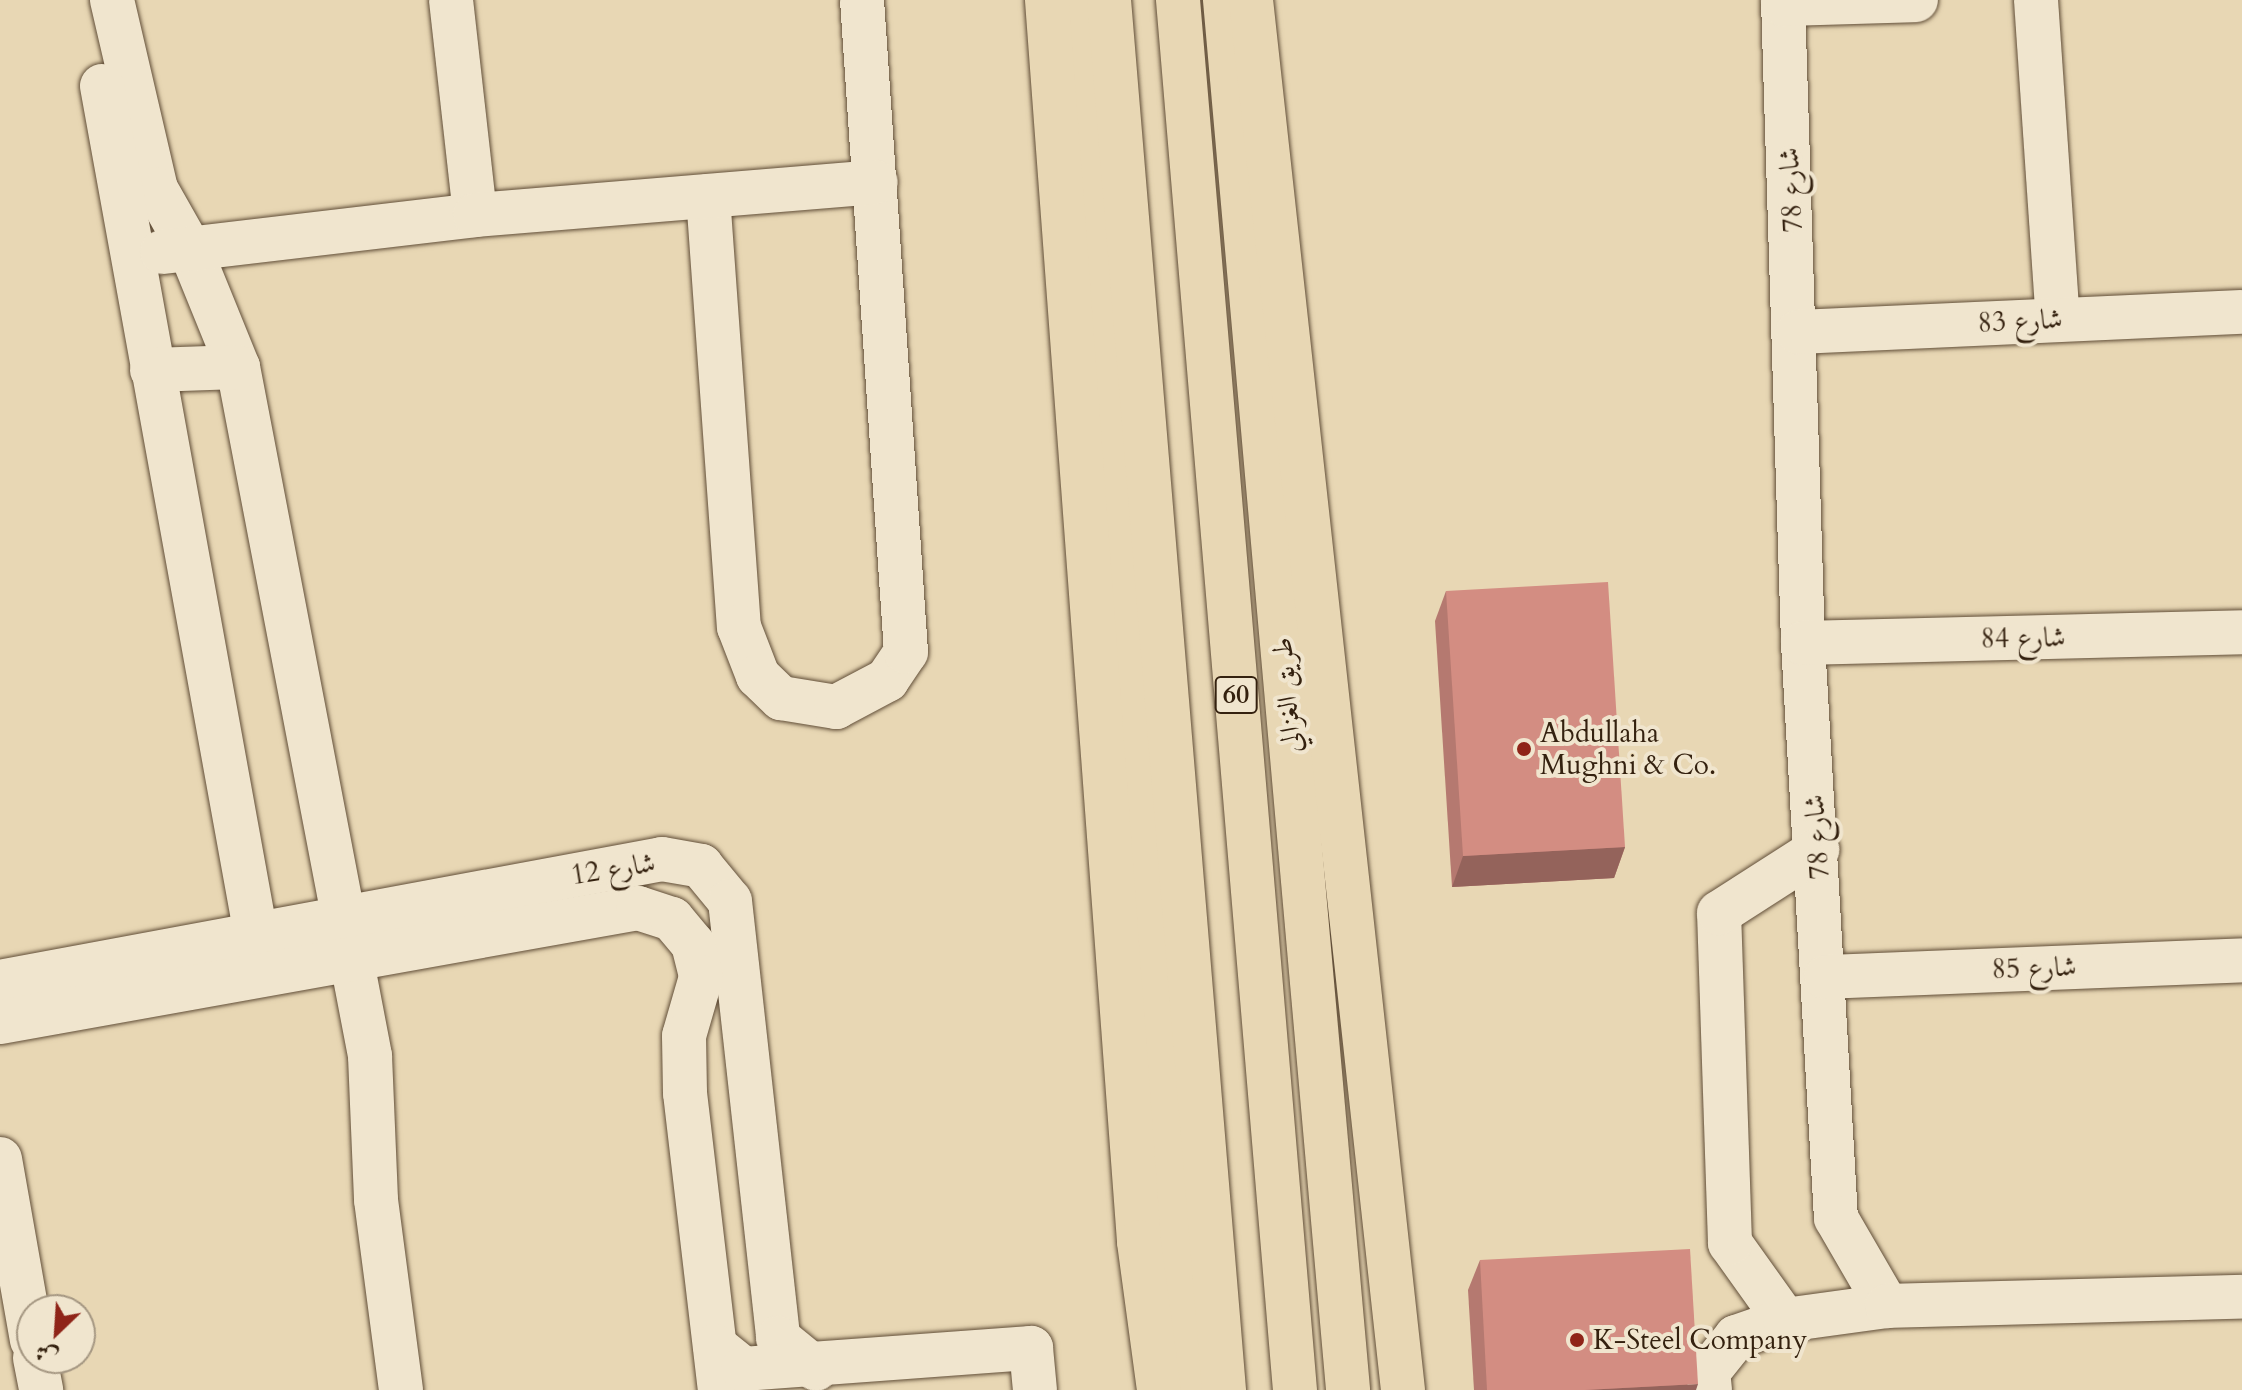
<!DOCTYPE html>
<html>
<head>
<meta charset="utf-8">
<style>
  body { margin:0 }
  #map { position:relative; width:2242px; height:1390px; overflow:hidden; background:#e8d7b4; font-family:Cardo,Amiri,serif }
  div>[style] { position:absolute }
  .roads { filter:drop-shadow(0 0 2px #614e38) drop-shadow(0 0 2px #614e38) }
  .minor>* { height:44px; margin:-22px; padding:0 22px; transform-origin:22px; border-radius:22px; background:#f0e5ce }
  .major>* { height:44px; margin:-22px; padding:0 22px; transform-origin:22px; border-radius:22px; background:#e8d7b4 }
  .highway>* { height:44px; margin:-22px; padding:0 22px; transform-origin:22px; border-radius:22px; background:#e8d7b4 }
  .wall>* { inset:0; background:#b57970 }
  .shaded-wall>* { inset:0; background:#94635b }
  .building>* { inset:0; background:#d38d82 }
  .dots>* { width:22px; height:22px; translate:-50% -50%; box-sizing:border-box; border:4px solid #f0e5ce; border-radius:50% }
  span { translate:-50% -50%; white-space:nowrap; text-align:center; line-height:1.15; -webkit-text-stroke:8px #f0e5ce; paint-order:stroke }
  .shield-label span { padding:2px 6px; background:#f0e5ce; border:2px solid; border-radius:6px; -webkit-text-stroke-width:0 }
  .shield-label { font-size:26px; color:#34210f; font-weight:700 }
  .street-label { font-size:28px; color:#34210f }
  .poi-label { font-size:28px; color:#34210f }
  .left { translate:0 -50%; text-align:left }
  .north { position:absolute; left:16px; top:1294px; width:80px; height:80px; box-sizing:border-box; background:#f0e5ce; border:2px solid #a59782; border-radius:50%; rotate:205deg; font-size:22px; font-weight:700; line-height:32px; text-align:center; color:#34210f }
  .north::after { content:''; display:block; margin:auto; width:28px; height:36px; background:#8f2418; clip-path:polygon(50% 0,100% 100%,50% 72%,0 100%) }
</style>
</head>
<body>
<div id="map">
  <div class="roads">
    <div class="minor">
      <i style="left:112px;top:0;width:194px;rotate:76.9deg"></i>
      <i style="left:156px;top:189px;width:69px;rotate:60.5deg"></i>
      <i style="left:190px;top:249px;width:127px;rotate:67.9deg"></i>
      <i style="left:238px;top:367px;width:702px;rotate:79.15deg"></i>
      <i style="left:370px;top:1056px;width:144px;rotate:87.6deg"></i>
      <i style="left:376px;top:1200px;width:192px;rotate:82.5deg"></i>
      <i style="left:451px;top:0;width:216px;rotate:83.6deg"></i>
      <i style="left:1783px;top:0;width:643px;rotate:88.22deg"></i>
      <i style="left:1803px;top:643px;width:576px;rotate:86.72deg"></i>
      <i style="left:1836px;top:1218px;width:102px;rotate:59.9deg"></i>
      <i style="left:2036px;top:0;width:320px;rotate:86.1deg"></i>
      <i style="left:1783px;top:4px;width:133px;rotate:-1.7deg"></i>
      <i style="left:102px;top:86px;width:891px;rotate:79.72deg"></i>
      <i style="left:708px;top:196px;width:432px;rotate:85.9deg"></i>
      <i style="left:739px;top:627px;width:53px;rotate:68.8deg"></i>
      <i style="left:758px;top:676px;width:32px;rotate:44deg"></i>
      <i style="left:781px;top:698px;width:56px;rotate:9.3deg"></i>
      <i style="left:836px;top:707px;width:58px;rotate:-27.9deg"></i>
      <i style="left:887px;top:680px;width:34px;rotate:-56deg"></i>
      <i style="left:906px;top:652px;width:653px;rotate:-93.86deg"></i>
      <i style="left:162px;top:252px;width:315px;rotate:-6.7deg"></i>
      <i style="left:475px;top:215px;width:402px;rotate:-4.7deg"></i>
      <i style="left:1798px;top:332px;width:444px;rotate:-2.6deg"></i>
      <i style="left:152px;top:370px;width:86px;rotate:-2deg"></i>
      <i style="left:1803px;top:643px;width:439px;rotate:-1.4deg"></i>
      <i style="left:1826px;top:977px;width:416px;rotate:-2.3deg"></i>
      <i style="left:0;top:982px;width:673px;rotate:-10.53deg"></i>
      <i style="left:662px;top:859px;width:40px;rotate:10deg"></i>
      <i style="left:701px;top:866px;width:45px;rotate:50.4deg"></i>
      <i style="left:730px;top:901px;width:440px;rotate:83.7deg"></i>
      <i style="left:778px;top:1338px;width:49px;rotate:39.2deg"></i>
      <i style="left:0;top:1022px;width:648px;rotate:-10.13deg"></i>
      <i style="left:638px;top:908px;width:36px;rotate:18deg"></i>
      <i style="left:672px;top:919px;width:33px;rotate:50deg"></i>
      <i style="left:693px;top:944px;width:34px;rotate:76deg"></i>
      <i style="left:701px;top:977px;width:61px;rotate:106.1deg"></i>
      <i style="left:684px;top:1036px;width:57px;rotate:89deg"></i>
      <i style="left:685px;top:1093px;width:299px;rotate:83.3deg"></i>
      <i style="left:0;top:1159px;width:184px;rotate:80deg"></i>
      <i style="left:1785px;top:1320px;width:95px;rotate:-125.5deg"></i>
      <i style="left:1730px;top:1243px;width:330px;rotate:-91.9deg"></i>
      <i style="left:1719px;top:913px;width:117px;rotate:-32.7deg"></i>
      <i style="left:715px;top:1346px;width:36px;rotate:39deg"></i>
      <i style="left:743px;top:1369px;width:289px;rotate:-4.2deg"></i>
      <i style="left:1031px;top:1348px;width:42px;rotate:84.6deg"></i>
      <i style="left:35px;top:1358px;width:33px;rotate:79deg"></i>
      <i style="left:1710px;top:1390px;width:18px;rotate:-96deg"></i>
      <i style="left:1708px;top:1372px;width:45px;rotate:-51.3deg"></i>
      <i style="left:1736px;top:1337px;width:52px;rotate:-19.1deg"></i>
      <i style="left:1785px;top:1320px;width:103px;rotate:-7.8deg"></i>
      <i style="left:1887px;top:1306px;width:355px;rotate:-1.5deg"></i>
    </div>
    <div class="major">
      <i style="left:1084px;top:0;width:1394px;rotate:85.48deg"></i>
      <i style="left:1225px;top:0;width:1395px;rotate:84.94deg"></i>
    </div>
    <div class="highway">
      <i style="left:1047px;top:0;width:1245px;rotate:85.76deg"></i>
      <i style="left:1139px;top:1242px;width:149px;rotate:82.3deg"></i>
      <i style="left:1109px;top:0;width:1395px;rotate:85.27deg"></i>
      <i style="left:1178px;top:0;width:1395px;rotate:85.19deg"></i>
      <i style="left:1251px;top:0;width:1398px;rotate:83.76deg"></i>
    </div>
  </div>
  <div class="wall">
    <i style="clip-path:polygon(1446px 591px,1625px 847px,1614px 878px,1452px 887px,1435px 621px)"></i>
    <i style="clip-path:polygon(1480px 1260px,1696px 1390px,1474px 1390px,1468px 1290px)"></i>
  </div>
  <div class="shaded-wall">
    <i style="clip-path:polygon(1625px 847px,1614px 878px,1452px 887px,1463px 856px)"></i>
    <i style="clip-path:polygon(1698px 1384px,1696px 1390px,1585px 1390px)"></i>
  </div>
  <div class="building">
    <i style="clip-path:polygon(1608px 582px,1625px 847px,1463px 856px,1446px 591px)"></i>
    <i style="clip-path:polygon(1690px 1249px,1698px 1384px,1585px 1390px,1487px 1390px,1480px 1260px)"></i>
  </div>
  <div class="dots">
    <i style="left:1524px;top:749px;background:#8f2418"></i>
    <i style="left:1577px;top:1340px;background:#8f2418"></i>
  </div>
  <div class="shield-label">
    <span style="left:1236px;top:695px">60</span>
  </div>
  <div class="street-label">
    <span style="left:1791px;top:190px;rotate:-93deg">شارع 78</span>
    <span style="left:2020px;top:321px;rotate:-3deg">شارع 83</span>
    <span style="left:2023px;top:638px;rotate:-1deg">شارع 84</span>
    <span style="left:1287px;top:695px;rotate:-95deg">طريق الغزالي</span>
    <span style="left:1817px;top:837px;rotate:-94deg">شارع 78</span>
    <span style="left:613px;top:869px;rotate:-9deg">شارع 12</span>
    <span style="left:2034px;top:968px;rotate:-2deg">شارع 85</span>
  </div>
  <div class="poi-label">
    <span class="left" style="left:1540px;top:749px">Abdullaha<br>Mughni &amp; Co.</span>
    <span class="left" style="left:1593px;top:1340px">K-Steel Company</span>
  </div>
  <div class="north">ش</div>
</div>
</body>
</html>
